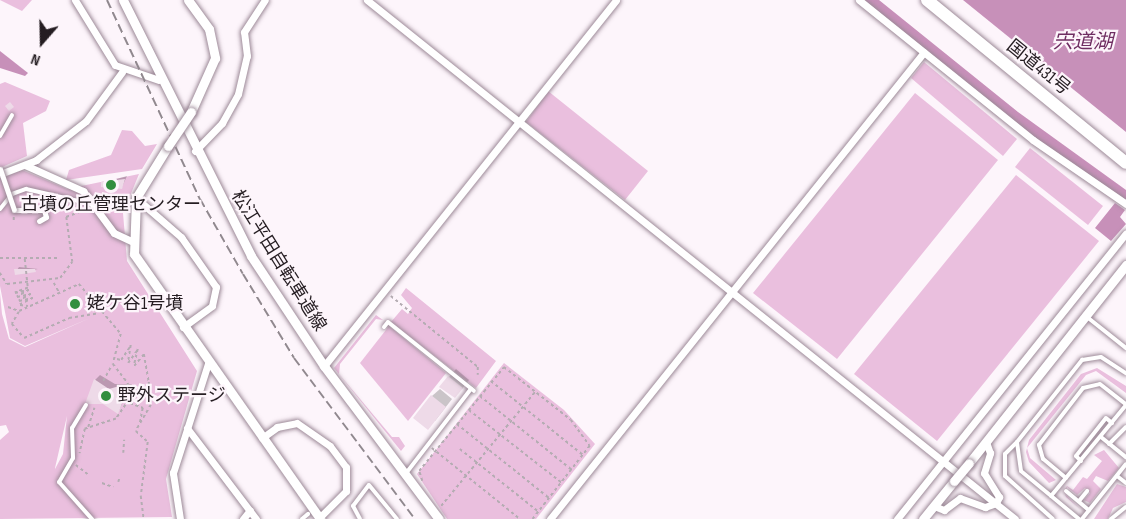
<!DOCTYPE html>
<html>
<head>
<meta charset="utf-8">
<style>
  body { margin:0 }
  #map { position:relative; width:1126px; height:519px; overflow:hidden; background:#fdf5fb; font-family:"Sofia Sans Condensed","Noto Sans JP",sans-serif }
  div>[style] { position:absolute }
  .green>* { inset:0; background:#eabfde }
  .water>* { inset:0; background:#c790b9 }
  .shadow>* { inset:0; background:#0003 }
  .building>* { inset:0; background:#eedae8 }
  .path>* { height:1.5px; margin-top:-0.75px; transform-origin:0; background:repeating-linear-gradient(90deg,#b4acb2 0 3px,transparent 0 6px) }
  .roads { filter:drop-shadow(0 0 2px #9d8a98) drop-shadow(0 0 2px #9d8a98) }
  .service>* { height:4px; margin:-2px; padding:0 2px; transform-origin:2px; border-radius:2px; background:#fff }
  .pedestrian>* { height:5px; margin:-2.5px; padding:0 2.5px; transform-origin:2.5px; border-radius:2.5px; background:#fff }
  .minor>* { height:7px; margin:-3.5px; padding:0 3.5px; transform-origin:3.5px; border-radius:3.5px; background:#fff }
  .tertiary>* { height:9px; margin:-4.5px; padding:0 4.5px; transform-origin:4.5px; border-radius:4.5px; background:#fff }
  .trunk>* { height:12px; margin:-6px; padding:0 6px; transform-origin:6px; border-radius:6px; background:#fff }
  .rail>* { height:2px; margin-top:-1px; transform-origin:0; background:repeating-linear-gradient(90deg,#90888e 0 9px,transparent 0 13.5px) }
  .bridges { filter:drop-shadow(0 0 2px #9d8a98) drop-shadow(0 0 2px #9d8a98) }
  .pedestrian-bridge>* { height:5px; margin:-2.5px; padding:0 2.5px; transform-origin:2.5px; border-radius:2.5px; background:#fff }
  .tertiary-bridge>* { height:9px; margin:-4.5px; padding:0 4.5px; transform-origin:4.5px; border-radius:4.5px; background:#fff }
  .dots>* { width:16px; height:16px; translate:-50% -50%; box-sizing:border-box; border:3px solid #fdf5fb; border-radius:50% }
  span { translate:-50% -50%; white-space:nowrap; text-align:center; line-height:1.15; -webkit-text-stroke:4.5px #fdf5fb; paint-order:stroke }
  .street-label { font-size:18px; color:#251d22 }
  .poi-label { font-size:18px; color:#251d22 }
  .left { translate:0 -50%; text-align:left }
  .water-label { font-size:20px; color:#6f2e62; font-style:italic }
  .north { position:absolute; left:12px; top:12px; width:60px; height:60px; -webkit-text-stroke:4px #fdf5fb; paint-order:stroke; rotate:200deg; font-size:16px; font-weight:700; line-height:24px; text-align:center; color:#251d22 }
  .north::after { content:''; display:block; margin:auto; width:21px; height:27px; background:#251d22; clip-path:polygon(50% 0,100% 100%,50% 72%,0 100%) }
</style>
</head>
<body>
<div id="map">
  <div class="green">
    <i style="clip-path:polygon(0 0,32px 0,22px 11px)"></i>
    <i style="clip-path:polygon(924px 62px,1017px 139px,1003px 156px,911px 78px)"></i>
    <i style="clip-path:polygon(5px 82px,50px 101px,46px 111px,23px 123px,27px 156px,0 168px,0 84px)"></i>
    <i style="clip-path:polygon(548px 91px,648px 171px,625px 200px,526px 122px)"></i>
    <i style="clip-path:polygon(915px 93px,998px 160px,837px 359px,753px 293px)"></i>
    <i style="clip-path:polygon(122px 130px,132px 131px,145px 146px,157px 144px,142px 169px,66px 180px,69px 170px,111px 155px)"></i>
    <i style="clip-path:polygon(1030px 148px,1103px 206px,1088px 225px,1015px 167px)"></i>
    <i style="clip-path:polygon(evenodd,22px 170px,67px 189px,139px 174px,123px 213px,127px 261px,197px 371px,166px 479px,172px 517px,0 519px,0 440px,9px 432px,6px 425px,0 426px,0 293px,2px 314px,9px 339px,25px 347px,90px 318px,25px 346px,10px 338px,0 286px,0 179px,22px 170px,67px 416px,63px 454px,55px 469px,55px 468px,67px 416px)"></i>
    <i style="clip-path:polygon(1016px 175px,1099px 241px,937px 441px,854px 374px)"></i>
    <i style="clip-path:polygon(406px 288px,496px 361px,476px 388px,391px 322px,402px 309px,408px 314px,412px 308px,401px 295px)"></i>
    <i style="clip-path:polygon(376px 315px,383px 320px,376px 319px,340px 364px,339px 374px,392px 437px,399px 437px,405px 446px,401px 451px,334px 368px)"></i>
    <i style="clip-path:polygon(389px 326px,446px 373px,408px 421px,360px 363px)"></i>
    <i style="clip-path:polygon(504px 363px,564px 410px,595px 444px,536px 519px,447px 519px,417px 474px)"></i>
    <i style="clip-path:polygon(1097px 368px,1126px 386px,1126px 393px,1096px 371px,1086px 375px,1027px 448px,1030px 458px,1056px 480px,1049px 483px,1029px 462px,1026px 452px,1029px 440px,1081px 374px)"></i>
    <i style="clip-path:polygon(1104px 450px,1119px 468px,1108px 481px,1096px 476px,1093px 481px,1101px 489px,1090px 503px,1084px 500px,1090px 493px,1085px 488px,1077px 495px,1067px 487px,1065px 494px,1080px 509px,1066px 497px,1064px 491px,1067px 486px,1073px 490px,1083px 477px,1087px 479px,1102px 461px,1094px 455px)"></i>
    <i style="clip-path:polygon(1117px 484px,1126px 487px,1126px 502px,1113px 508px,1108px 519px,1094px 519px)"></i>
  </div>
  <div class="water">
    <i style="clip-path:polygon(864px 0,879px 0,1018px 112px,1126px 190px,1126px 200px,1045px 146px)"></i>
    <i style="clip-path:polygon(963px 0,1126px 0,1126px 132px)"></i>
    <i style="clip-path:polygon(0 51px,28px 73px,25px 76px,0 68px)"></i>
    <i style="clip-path:polygon(1115px 203px,1125px 210px,1120px 217px,1126px 224px,1111px 241px,1095px 228px)"></i>
  </div>
  <div class="shadow">
    <i style="clip-path:polygon(127px 176px,122px 187px,105px 189px,102px 183px)"></i>
    <i style="clip-path:polygon(19px 267px,38px 269px,15px 273px)"></i>
    <i style="clip-path:polygon(456px 369px,469px 380px,462px 389px,441px 386px)"></i>
    <i style="clip-path:polygon(100px 375px,115px 384px,132px 384px,118px 412px,95px 380px)"></i>
    <i style="clip-path:polygon(440px 389px,452px 399px,435px 421px,432px 396px)"></i>
  </div>
  <div class="building">
    <i style="clip-path:polygon(10px 102px,14px 107px,9px 111px,5px 106px)"></i>
    <i style="clip-path:polygon(125px 179px,122px 189px,101px 187px,101px 182px)"></i>
    <i style="clip-path:polygon(14px 269px,35px 269px,36px 272px,15px 275px)"></i>
    <i style="clip-path:polygon(448px 376px,463px 388px,455px 398px,439px 387px)"></i>
    <i style="clip-path:polygon(94px 379px,109px 389px,123px 385px,127px 390px,118px 414px,103px 404px,85px 404px)"></i>
    <i style="clip-path:polygon(431px 395px,446px 407px,428px 430px,413px 418px)"></i>
  </div>
  <div class="path">
    <i style="left:14px;top:217px;width:6px;rotate:90deg"></i>
    <i style="left:0;top:258px;width:60px"></i>
    <i style="left:25px;top:259px;width:29px;rotate:84deg"></i>
    <i style="left:28px;top:288px;width:14px;rotate:159deg"></i>
    <i style="left:15px;top:293px;width:14px;rotate:-12deg"></i>
    <i style="left:29px;top:290px;width:14px;rotate:150deg"></i>
    <i style="left:17px;top:297px;width:14px;rotate:-12deg"></i>
    <i style="left:31px;top:294px;width:14px;rotate:150deg"></i>
    <i style="left:19px;top:301px;width:14px;rotate:-12deg"></i>
    <i style="left:33px;top:298px;width:15px;rotate:152deg"></i>
    <i style="left:20px;top:305px;width:8px;rotate:7deg"></i>
    <i style="left:0;top:273px;width:13px;rotate:58deg"></i>
    <i style="left:7px;top:284px;width:53px;rotate:-6.5deg"></i>
    <i style="left:60px;top:278px;width:20px;rotate:-53deg"></i>
    <i style="left:72px;top:262px;width:45px;rotate:-97.6deg"></i>
    <i style="left:66px;top:217px;width:14px;rotate:-21deg"></i>
    <i style="left:54px;top:283px;width:10px;rotate:61deg"></i>
    <i style="left:391px;top:296px;width:112px;rotate:39.2deg"></i>
    <i style="left:478px;top:367px;width:8px;rotate:90deg"></i>
    <i style="left:8px;top:307px;width:12px;rotate:20deg"></i>
    <i style="left:19px;top:311px;width:66px;rotate:-24.2deg"></i>
    <i style="left:79px;top:284px;width:65px;rotate:50deg"></i>
    <i style="left:121px;top:334px;width:31px;rotate:105deg"></i>
    <i style="left:113px;top:364px;width:24px;rotate:52deg"></i>
    <i style="left:128px;top:383px;width:17px;rotate:87deg"></i>
    <i style="left:129px;top:400px;width:23px;rotate:124deg"></i>
    <i style="left:116px;top:419px;width:33px;rotate:162deg"></i>
    <i style="left:85px;top:429px;width:25px;rotate:102deg"></i>
    <i style="left:19px;top:312px;width:14px;rotate:120deg"></i>
    <i style="left:12px;top:324px;width:18px;rotate:49deg"></i>
    <i style="left:24px;top:338px;width:49px;rotate:-24deg"></i>
    <i style="left:69px;top:318px;width:30px;rotate:-9deg"></i>
    <i style="left:117px;top:359px;width:4px;rotate:14deg"></i>
    <i style="left:121px;top:360px;width:18px;rotate:-56deg"></i>
    <i style="left:131px;top:345px;width:18px;rotate:99deg"></i>
    <i style="left:128px;top:363px;width:17px;rotate:-54deg"></i>
    <i style="left:138px;top:349px;width:17px;rotate:103deg"></i>
    <i style="left:134px;top:366px;width:16px;rotate:-50deg"></i>
    <i style="left:144px;top:354px;width:28px;rotate:80deg"></i>
    <i style="left:149px;top:382px;width:23px;rotate:85deg"></i>
    <i style="left:151px;top:405px;width:30px;rotate:120deg"></i>
    <i style="left:136px;top:431px;width:16px;rotate:43deg"></i>
    <i style="left:148px;top:442px;width:54px;rotate:97.4deg"></i>
    <i style="left:141px;top:496px;width:23px;rotate:83deg"></i>
    <i style="left:103px;top:381px;width:18px;rotate:-61deg"></i>
    <i style="left:491px;top:381px;width:118px;rotate:38.8deg"></i>
    <i style="left:480px;top:396px;width:118px;rotate:38.8deg"></i>
    <i style="left:130px;top:403px;width:14px;rotate:21deg"></i>
    <i style="left:143px;top:408px;width:15px;rotate:101deg"></i>
    <i style="left:469px;top:410px;width:118px;rotate:38.1deg"></i>
    <i style="left:457px;top:424px;width:118px;rotate:38.8deg"></i>
    <i style="left:88px;top:427px;width:20px;rotate:-72deg"></i>
    <i style="left:432px;top:448px;width:113px;rotate:38.9deg"></i>
    <i style="left:460px;top:449px;width:101px;rotate:38.6deg"></i>
    <i style="left:123px;top:453px;width:13px;rotate:-86deg"></i>
    <i style="left:76px;top:465px;width:16px;rotate:38deg"></i>
    <i style="left:422px;top:481px;width:10px;rotate:-107deg"></i>
    <i style="left:419px;top:471px;width:134px;rotate:-50.7deg"></i>
    <i style="left:504px;top:367px;width:85px;rotate:38.3deg"></i>
    <i style="left:571px;top:420px;width:32px;rotate:54deg"></i>
    <i style="left:590px;top:446px;width:93px;rotate:128deg"></i>
    <i style="left:118px;top:482px;width:3px;rotate:-72deg"></i>
    <i style="left:102px;top:483px;width:12px;rotate:20deg"></i>
    <i style="left:441px;top:506px;width:148px;rotate:-50.5deg"></i>
  </div>
  <div class="roads">
    <div class="service">
      <i style="left:0;top:136px;width:24px;rotate:-60deg"></i>
      <i style="left:0;top:209px;width:19px;rotate:-51deg"></i>
      <i style="left:12px;top:194px;width:15px;rotate:-20deg"></i>
      <i style="left:26px;top:189px;width:67px;rotate:13deg"></i>
      <i style="left:1087px;top:317px;width:50px;rotate:38.5deg"></i>
      <i style="left:384px;top:327px;width:6px;rotate:-51deg"></i>
      <i style="left:388px;top:322px;width:110px;rotate:38.7deg"></i>
      <i style="left:86px;top:405px;width:27px;rotate:121deg"></i>
      <i style="left:72px;top:428px;width:30px;rotate:88deg"></i>
      <i style="left:73px;top:458px;width:28px;rotate:120deg"></i>
      <i style="left:59px;top:482px;width:50px;rotate:48.3deg"></i>
      <i style="left:1101px;top:437px;width:32px;rotate:39deg"></i>
      <i style="left:1017px;top:442px;width:17px;rotate:135deg"></i>
      <i style="left:1005px;top:454px;width:22px;rotate:90deg"></i>
      <i style="left:1005px;top:476px;width:64px;rotate:41.9deg"></i>
      <i style="left:1109px;top:444px;width:24px;rotate:-45deg"></i>
      <i style="left:1081px;top:461px;width:7px;rotate:-135deg"></i>
      <i style="left:1076px;top:456px;width:48px;rotate:-51.7deg"></i>
      <i style="left:1106px;top:418px;width:8px;rotate:40deg"></i>
      <i style="left:407px;top:472px;width:105px;rotate:-52.4deg"></i>
      <i style="left:1117px;top:476px;width:11px;rotate:38deg"></i>
      <i style="left:1066px;top:478px;width:30px;rotate:-140deg"></i>
      <i style="left:1043px;top:459px;width:15px;rotate:-106deg"></i>
      <i style="left:1039px;top:445px;width:72px;rotate:-52.3deg"></i>
      <i style="left:1083px;top:388px;width:17px;rotate:-13deg"></i>
      <i style="left:1100px;top:384px;width:33px;rotate:38deg"></i>
      <i style="left:1066px;top:491px;width:30px;rotate:40deg"></i>
      <i style="left:1051px;top:496px;width:118px;rotate:-50.5deg"></i>
      <i style="left:1079px;top:501px;width:13px;rotate:-51deg"></i>
      <i style="left:302px;top:519px;width:8px;rotate:-40deg"></i>
      <i style="left:360px;top:519px;width:15px;rotate:-118deg"></i>
      <i style="left:353px;top:506px;width:26px;rotate:-53deg"></i>
      <i style="left:369px;top:485px;width:44px;rotate:50.5deg"></i>
      <i style="left:1079px;top:519px;width:75px;rotate:-140.4deg"></i>
      <i style="left:1021px;top:471px;width:29px;rotate:-98deg"></i>
      <i style="left:1017px;top:442px;width:105px;rotate:-51.6deg"></i>
      <i style="left:1082px;top:360px;width:19px;rotate:-9deg"></i>
      <i style="left:1101px;top:357px;width:30px;rotate:33deg"></i>
      <i style="left:1082px;top:519px;width:70px;rotate:-51.3deg"></i>
      <i style="left:1111px;top:519px;width:19px;rotate:-39deg"></i>
    </div>
    <div class="pedestrian">
      <i style="left:14px;top:210px;width:30px"></i>
      <i style="left:44px;top:210px;width:7px;rotate:74deg"></i>
      <i style="left:46px;top:217px;width:8px;rotate:150deg"></i>
    </div>
    <div class="minor">
      <i style="left:75px;top:0;width:76px;rotate:58.4deg"></i>
      <i style="left:115px;top:65px;width:46px;rotate:18.8deg"></i>
      <i style="left:367px;top:0;width:830px;rotate:38.69deg"></i>
      <i style="left:859px;top:0;width:223px;rotate:38.8deg"></i>
      <i style="left:1033px;top:140px;width:113px;rotate:34.5deg"></i>
      <i style="left:195px;top:151px;width:39px;rotate:-46deg"></i>
      <i style="left:222px;top:123px;width:33px;rotate:-61deg"></i>
      <i style="left:238px;top:94px;width:39px;rotate:-77deg"></i>
      <i style="left:247px;top:56px;width:24px;rotate:-97deg"></i>
      <i style="left:244px;top:32px;width:38px;rotate:-57deg"></i>
      <i style="left:25px;top:165px;width:64px;rotate:24.1deg"></i>
      <i style="left:83px;top:191px;width:52px;rotate:53.6deg"></i>
      <i style="left:114px;top:233px;width:19px;rotate:25deg"></i>
      <i style="left:0;top:174px;width:39px;rotate:-21deg"></i>
      <i style="left:36px;top:160px;width:63px;rotate:-38deg"></i>
      <i style="left:86px;top:121px;width:61px;rotate:-53.7deg"></i>
      <i style="left:136px;top:198px;width:60px;rotate:40.9deg"></i>
      <i style="left:181px;top:237px;width:61px;rotate:55deg"></i>
      <i style="left:216px;top:287px;width:19px;rotate:102deg"></i>
      <i style="left:212px;top:306px;width:36px;rotate:144deg"></i>
      <i style="left:324px;top:366px;width:468px;rotate:-51.4deg"></i>
      <i style="left:187px;top:428px;width:114px;rotate:52.8deg"></i>
      <i style="left:262px;top:438px;width:19px;rotate:-36deg"></i>
      <i style="left:277px;top:427px;width:20px;rotate:-11deg"></i>
      <i style="left:297px;top:423px;width:40px;rotate:34.9deg"></i>
      <i style="left:330px;top:446px;width:26px;rotate:53deg"></i>
      <i style="left:346px;top:467px;width:24px;rotate:90deg"></i>
      <i style="left:346px;top:491px;width:38px;rotate:135deg"></i>
      <i style="left:934px;top:506px;width:11px;rotate:22deg"></i>
      <i style="left:944px;top:510px;width:20px;rotate:-37deg"></i>
      <i style="left:960px;top:498px;width:27px;rotate:20deg"></i>
      <i style="left:985px;top:507px;width:12px;rotate:-20deg"></i>
      <i style="left:996px;top:503px;width:7px;rotate:-63deg"></i>
      <i style="left:999px;top:497px;width:28px;rotate:-122deg"></i>
      <i style="left:984px;top:473px;width:21px;rotate:-73deg"></i>
      <i style="left:990px;top:453px;width:12px;rotate:-110deg"></i>
      <i style="left:180px;top:519px;width:47px;rotate:-98.7deg"></i>
      <i style="left:173px;top:473px;width:115px;rotate:-72.3deg"></i>
      <i style="left:243px;top:519px;width:11px;rotate:-52deg"></i>
      <i style="left:550px;top:519px;width:598px;rotate:-51.31deg"></i>
      <i style="left:897px;top:519px;width:366px;rotate:-51.3deg"></i>
    </div>
    <div class="tertiary">
      <i style="left:123px;top:0;width:286px;rotate:63.4deg"></i>
      <i style="left:251px;top:256px;width:132px;rotate:56.4deg"></i>
      <i style="left:324px;top:366px;width:191px;rotate:53.1deg"></i>
      <i style="left:188px;top:0;width:36px;rotate:54deg"></i>
      <i style="left:209px;top:29px;width:30px;rotate:78deg"></i>
      <i style="left:215px;top:58px;width:59px;rotate:114deg"></i>
      <i style="left:168px;top:146px;width:61px;rotate:121.6deg"></i>
      <i style="left:136px;top:198px;width:56px;rotate:92deg"></i>
      <i style="left:134px;top:254px;width:324px;rotate:54.9deg"></i>
      <i style="left:969px;top:463px;width:253px;rotate:-51.6deg"></i>
      <i style="left:923px;top:519px;width:49px;rotate:-50.8deg"></i>
    </div>
    <div class="trunk">
      <i style="left:927px;top:0;width:257px;rotate:39.3deg"></i>
    </div>
  </div>
  <div class="rail">
    <i style="left:107px;top:0;width:220px;rotate:65deg"></i>
    <i style="left:200px;top:199px;width:86px;rotate:60.2deg"></i>
    <i style="left:243px;top:274px;width:98px;rotate:58.7deg"></i>
    <i style="left:294px;top:358px;width:201px;rotate:53.1deg"></i>
  </div>
  <div class="bridges">
    <div class="pedestrian-bridge">
      <i style="left:0;top:169px;width:43px;rotate:71.1deg"></i>
    </div>
    <div class="tertiary-bridge">
      <i style="left:168px;top:146px;width:41px;rotate:-55.9deg"></i>
      <i style="left:954px;top:481px;width:23px;rotate:-50deg"></i>
    </div>
  </div>
  <div class="dots">
    <i style="left:111px;top:185px;background:#328e3f"></i>
    <i style="left:75px;top:304px;background:#328e3f"></i>
    <i style="left:106px;top:396px;background:#328e3f"></i>
  </div>
  <div class="street-label">
    <span style="left:1038px;top:68px;rotate:39deg">国道431号</span>
    <span style="left:278px;top:261px;rotate:58deg">松江平田自転車道線</span>
  </div>
  <div class="poi-label">
    <span style="left:111px;top:205px">古墳の丘管理センター</span>
    <span class="left" style="left:87px;top:304px">姥ケ谷1号墳</span>
    <span class="left" style="left:118px;top:396px">野外ステージ</span>
  </div>
  <div class="water-label">
    <span style="left:1083px;top:42px">宍道湖</span>
  </div>
  <div class="north">N</div>
</div>
</body>
</html>
